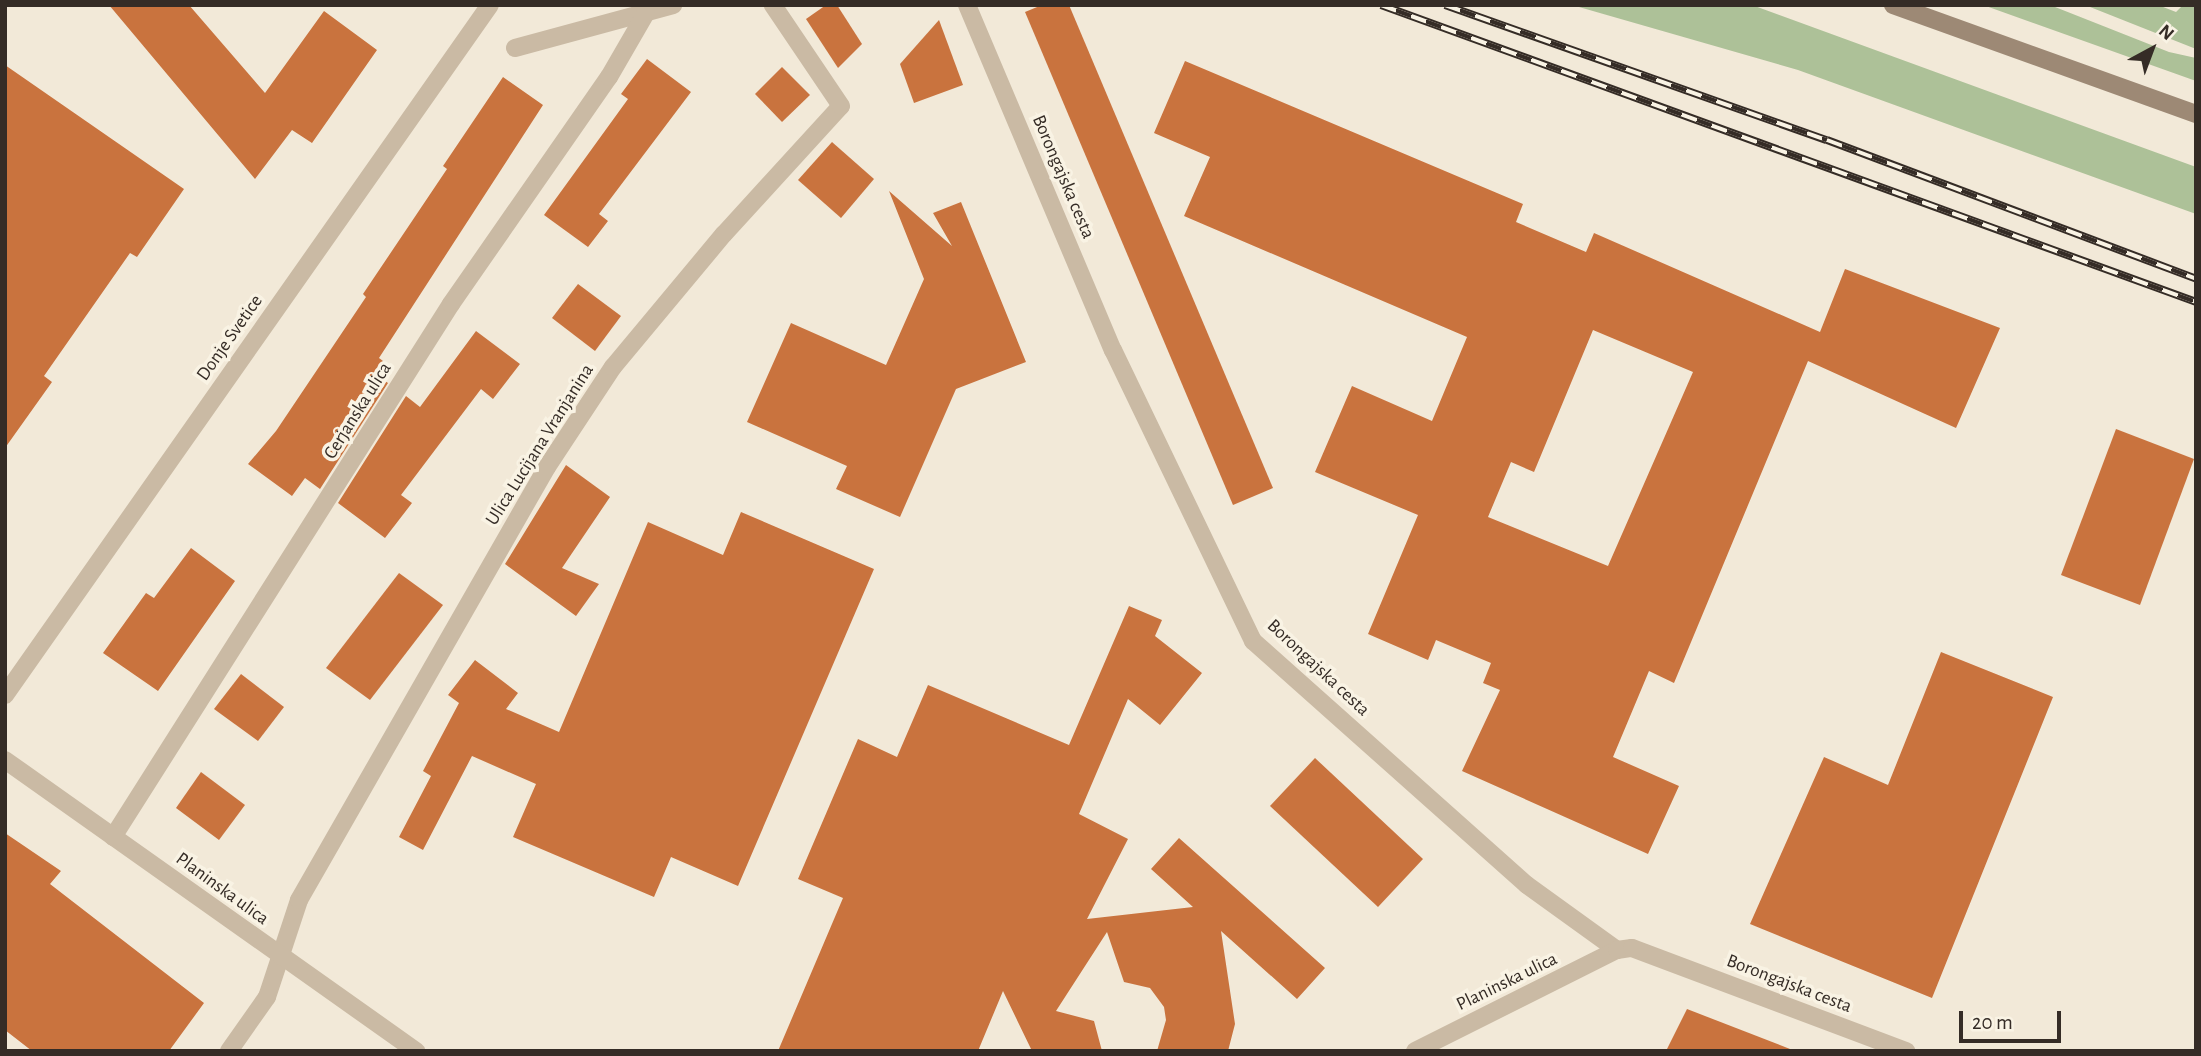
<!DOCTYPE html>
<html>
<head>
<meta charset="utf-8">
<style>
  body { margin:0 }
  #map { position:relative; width:2201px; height:1056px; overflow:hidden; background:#f2e9d8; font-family:"Alegreya Sans",sans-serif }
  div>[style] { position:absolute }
  .green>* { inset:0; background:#adc198 }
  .building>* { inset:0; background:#c9733e }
  .minor>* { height:18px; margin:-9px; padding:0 9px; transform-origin:9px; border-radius:9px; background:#cabaa4 }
  .tertiary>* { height:18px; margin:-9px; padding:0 9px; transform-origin:9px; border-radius:9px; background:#cabaa4 }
  .secondary>* { height:18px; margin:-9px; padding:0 9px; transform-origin:9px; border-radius:9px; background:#9d8975 }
  .rail>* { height:8px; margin-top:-4px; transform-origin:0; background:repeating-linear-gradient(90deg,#f9f3e4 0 16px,#352c26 0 32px); box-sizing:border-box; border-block:2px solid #352c26 }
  span { translate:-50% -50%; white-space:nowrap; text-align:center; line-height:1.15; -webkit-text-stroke:7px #f9f3e4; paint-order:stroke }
  .street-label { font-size:19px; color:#352c26 }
  .frame { position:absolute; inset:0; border:7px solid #352c26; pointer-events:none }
  .north { position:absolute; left:2117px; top:14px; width:70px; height:70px; -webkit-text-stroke:5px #f9f3e4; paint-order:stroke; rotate:41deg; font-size:19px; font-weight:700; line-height:28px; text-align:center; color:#352c26 }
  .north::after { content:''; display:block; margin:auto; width:24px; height:32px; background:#352c26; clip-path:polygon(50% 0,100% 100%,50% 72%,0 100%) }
  .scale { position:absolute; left:1959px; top:1011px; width:102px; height:32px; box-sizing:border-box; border:4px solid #352c26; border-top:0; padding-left:9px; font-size:21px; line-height:24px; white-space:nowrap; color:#352c26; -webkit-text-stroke:5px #f9f3e4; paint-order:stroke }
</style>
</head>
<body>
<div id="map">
  <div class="green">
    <i style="clip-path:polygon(1572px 5px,1752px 5px,2196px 167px,2196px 214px,1798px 70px)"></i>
    <i style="clip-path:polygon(1983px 5px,2050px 5px,2169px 52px,2196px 58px,2196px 81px)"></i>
    <i style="clip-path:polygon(2085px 5px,2158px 5px,2176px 12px,2183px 5px,2196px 5px,2196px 49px)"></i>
  </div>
  <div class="building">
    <i style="clip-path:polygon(109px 5px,189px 5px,265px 93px,324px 11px,377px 50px,312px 143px,292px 130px,255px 179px)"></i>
    <i style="clip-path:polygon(826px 5px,837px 5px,862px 44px,838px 68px,806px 19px)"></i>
    <i style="clip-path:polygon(1042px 5px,1069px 5px,1273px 488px,1233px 505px,1025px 12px)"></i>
    <i style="clip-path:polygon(939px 20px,963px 85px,914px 103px,900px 64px)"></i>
    <i style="clip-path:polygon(647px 59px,691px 92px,599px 214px,608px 221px,588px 247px,544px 215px,628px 99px,621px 94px)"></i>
    <i style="clip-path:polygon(evenodd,1185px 61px,1523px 204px,1516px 222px,1586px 252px,1594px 233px,1820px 332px,1845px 269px,2000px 328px,1956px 428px,1808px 361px,1674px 683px,1649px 671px,1613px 757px,1679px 786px,1648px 854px,1462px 771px,1500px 690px,1483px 683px,1491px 663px,1436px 640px,1428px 660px,1368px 634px,1418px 515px,1315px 472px,1352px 386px,1432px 421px,1467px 337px,1184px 216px,1210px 157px,1154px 133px,1185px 61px,1593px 330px,1693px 372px,1608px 566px,1488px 517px,1511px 462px,1534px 472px,1593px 330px)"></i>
    <i style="clip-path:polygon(5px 65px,184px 189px,137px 257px,130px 253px,44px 376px,52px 382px,5px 448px)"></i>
    <i style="clip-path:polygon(782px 67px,810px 95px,782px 122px,755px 94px)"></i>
    <i style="clip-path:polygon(503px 77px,543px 105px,379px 358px,383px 361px,374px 373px,388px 383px,320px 489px,305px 478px,292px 496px,248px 464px,276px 431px,366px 297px,363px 294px,447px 169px,443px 166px)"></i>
    <i style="clip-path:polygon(832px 142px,874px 179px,841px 218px,798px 180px)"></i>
    <i style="clip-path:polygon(889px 191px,952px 246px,933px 213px,961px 202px,1026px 362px,956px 389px,900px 517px,836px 489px,847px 466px,747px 422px,791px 323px,886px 365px,924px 279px)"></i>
    <i style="clip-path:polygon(578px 284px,621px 316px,595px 351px,552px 318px)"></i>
    <i style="clip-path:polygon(476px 331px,520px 364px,493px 399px,481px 389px,401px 495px,412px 503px,385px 538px,338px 503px,406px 396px,420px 407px)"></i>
    <i style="clip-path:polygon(2116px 429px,2194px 459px,2140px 605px,2061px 575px)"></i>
    <i style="clip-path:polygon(566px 465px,610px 497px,562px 568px,599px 584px,576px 616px,505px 564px)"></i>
    <i style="clip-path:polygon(741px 512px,874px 569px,738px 886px,671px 857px,654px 897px,513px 837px,536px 784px,472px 756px,423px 850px,399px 837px,431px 776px,423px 771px,459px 703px,448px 695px,475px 660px,518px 693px,506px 709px,559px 732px,648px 522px,723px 555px)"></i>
    <i style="clip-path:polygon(191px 548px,235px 581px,158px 691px,103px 653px,146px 593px,154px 598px)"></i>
    <i style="clip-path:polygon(399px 573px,443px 605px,370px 700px,326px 668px)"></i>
    <i style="clip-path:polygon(1129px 606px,1162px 620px,1155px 636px,1202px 673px,1160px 725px,1128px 699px,1079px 814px,1128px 839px,1087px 919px,1193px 907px,1151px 869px,1179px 838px,1325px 968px,1297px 999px,1221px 931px,1235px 1024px,1228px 1051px,1157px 1051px,1166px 1020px,1164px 1007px,1150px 988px,1124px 982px,1107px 932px,1056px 1011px,1094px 1021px,1102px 1051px,1032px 1051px,1003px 991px,978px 1051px,778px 1051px,843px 898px,798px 879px,858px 739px,897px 757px,928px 685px,1069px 745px)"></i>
    <i style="clip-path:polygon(1941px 652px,2053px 697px,1932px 998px,1750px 924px,1824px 757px,1888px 785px)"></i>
    <i style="clip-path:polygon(241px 674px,284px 707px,258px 741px,214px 709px)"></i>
    <i style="clip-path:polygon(1315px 758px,1423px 859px,1378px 907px,1270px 806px)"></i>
    <i style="clip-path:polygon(201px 772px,245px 805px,219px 840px,176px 808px)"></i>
    <i style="clip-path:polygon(5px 833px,61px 871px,50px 884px,204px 1003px,169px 1051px,32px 1051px,5px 1030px)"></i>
    <i style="clip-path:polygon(1687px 1009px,1790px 1049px,1789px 1051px,1666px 1051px)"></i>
  </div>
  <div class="minor">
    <i style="left:967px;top:5px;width:375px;rotate:67.1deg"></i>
    <i style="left:1113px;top:350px;width:323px;rotate:64.3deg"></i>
    <i style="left:1253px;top:641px;width:367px;rotate:41.7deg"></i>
    <i style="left:1527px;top:885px;width:111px;rotate:35.8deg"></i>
    <i style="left:515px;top:48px;width:164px;rotate:-15.2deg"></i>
    <i style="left:113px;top:837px;width:631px;rotate:-57.62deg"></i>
    <i style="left:451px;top:304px;width:277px;rotate:-55.2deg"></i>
    <i style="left:609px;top:77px;width:74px;rotate:-60deg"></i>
    <i style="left:229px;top:1051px;width:66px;rotate:-54.9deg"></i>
    <i style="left:267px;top:997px;width:102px;rotate:-71.7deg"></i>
    <i style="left:299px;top:900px;width:499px;rotate:-60.2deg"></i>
    <i style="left:547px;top:467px;width:120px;rotate:-56.6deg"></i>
    <i style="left:613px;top:367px;width:173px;rotate:-50.2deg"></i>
    <i style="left:724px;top:234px;width:173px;rotate:-47.6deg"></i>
    <i style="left:841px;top:106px;width:122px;rotate:-124deg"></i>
  </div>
  <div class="tertiary">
    <i style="left:5px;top:695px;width:843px;rotate:-54.9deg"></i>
    <i style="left:5px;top:760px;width:504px;rotate:35.3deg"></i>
    <i style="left:1415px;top:1051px;width:226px;rotate:-26.6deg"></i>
    <i style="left:1617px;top:950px;width:15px;rotate:-8deg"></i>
    <i style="left:1632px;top:948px;width:293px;rotate:20.6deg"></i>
  </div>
  <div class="secondary">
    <i style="left:1893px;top:5px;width:322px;rotate:19.8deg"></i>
  </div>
  <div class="rail">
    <i style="left:1381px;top:5px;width:867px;rotate:20.02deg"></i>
    <i style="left:1445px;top:5px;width:405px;rotate:19.5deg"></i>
    <i style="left:1827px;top:140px;width:394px;rotate:20.6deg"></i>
  </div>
  <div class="street-label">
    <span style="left:1063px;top:177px;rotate:67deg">Borongajska cesta</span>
    <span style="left:230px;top:338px;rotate:-55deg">Donje Svetice</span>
    <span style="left:358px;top:411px;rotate:-58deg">Cerjanska ulica</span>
    <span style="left:540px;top:445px;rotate:-58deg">Ulica Lucijana Vranjanina</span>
    <span style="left:1318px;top:668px;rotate:43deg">Borongajska cesta</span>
    <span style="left:222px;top:889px;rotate:36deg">Planinska ulica</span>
    <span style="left:1507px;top:982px;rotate:-26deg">Planinska ulica</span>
    <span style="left:1789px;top:984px;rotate:21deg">Borongajska cesta</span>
  </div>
  <div class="frame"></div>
  <div class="north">N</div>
  <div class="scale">20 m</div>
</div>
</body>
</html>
